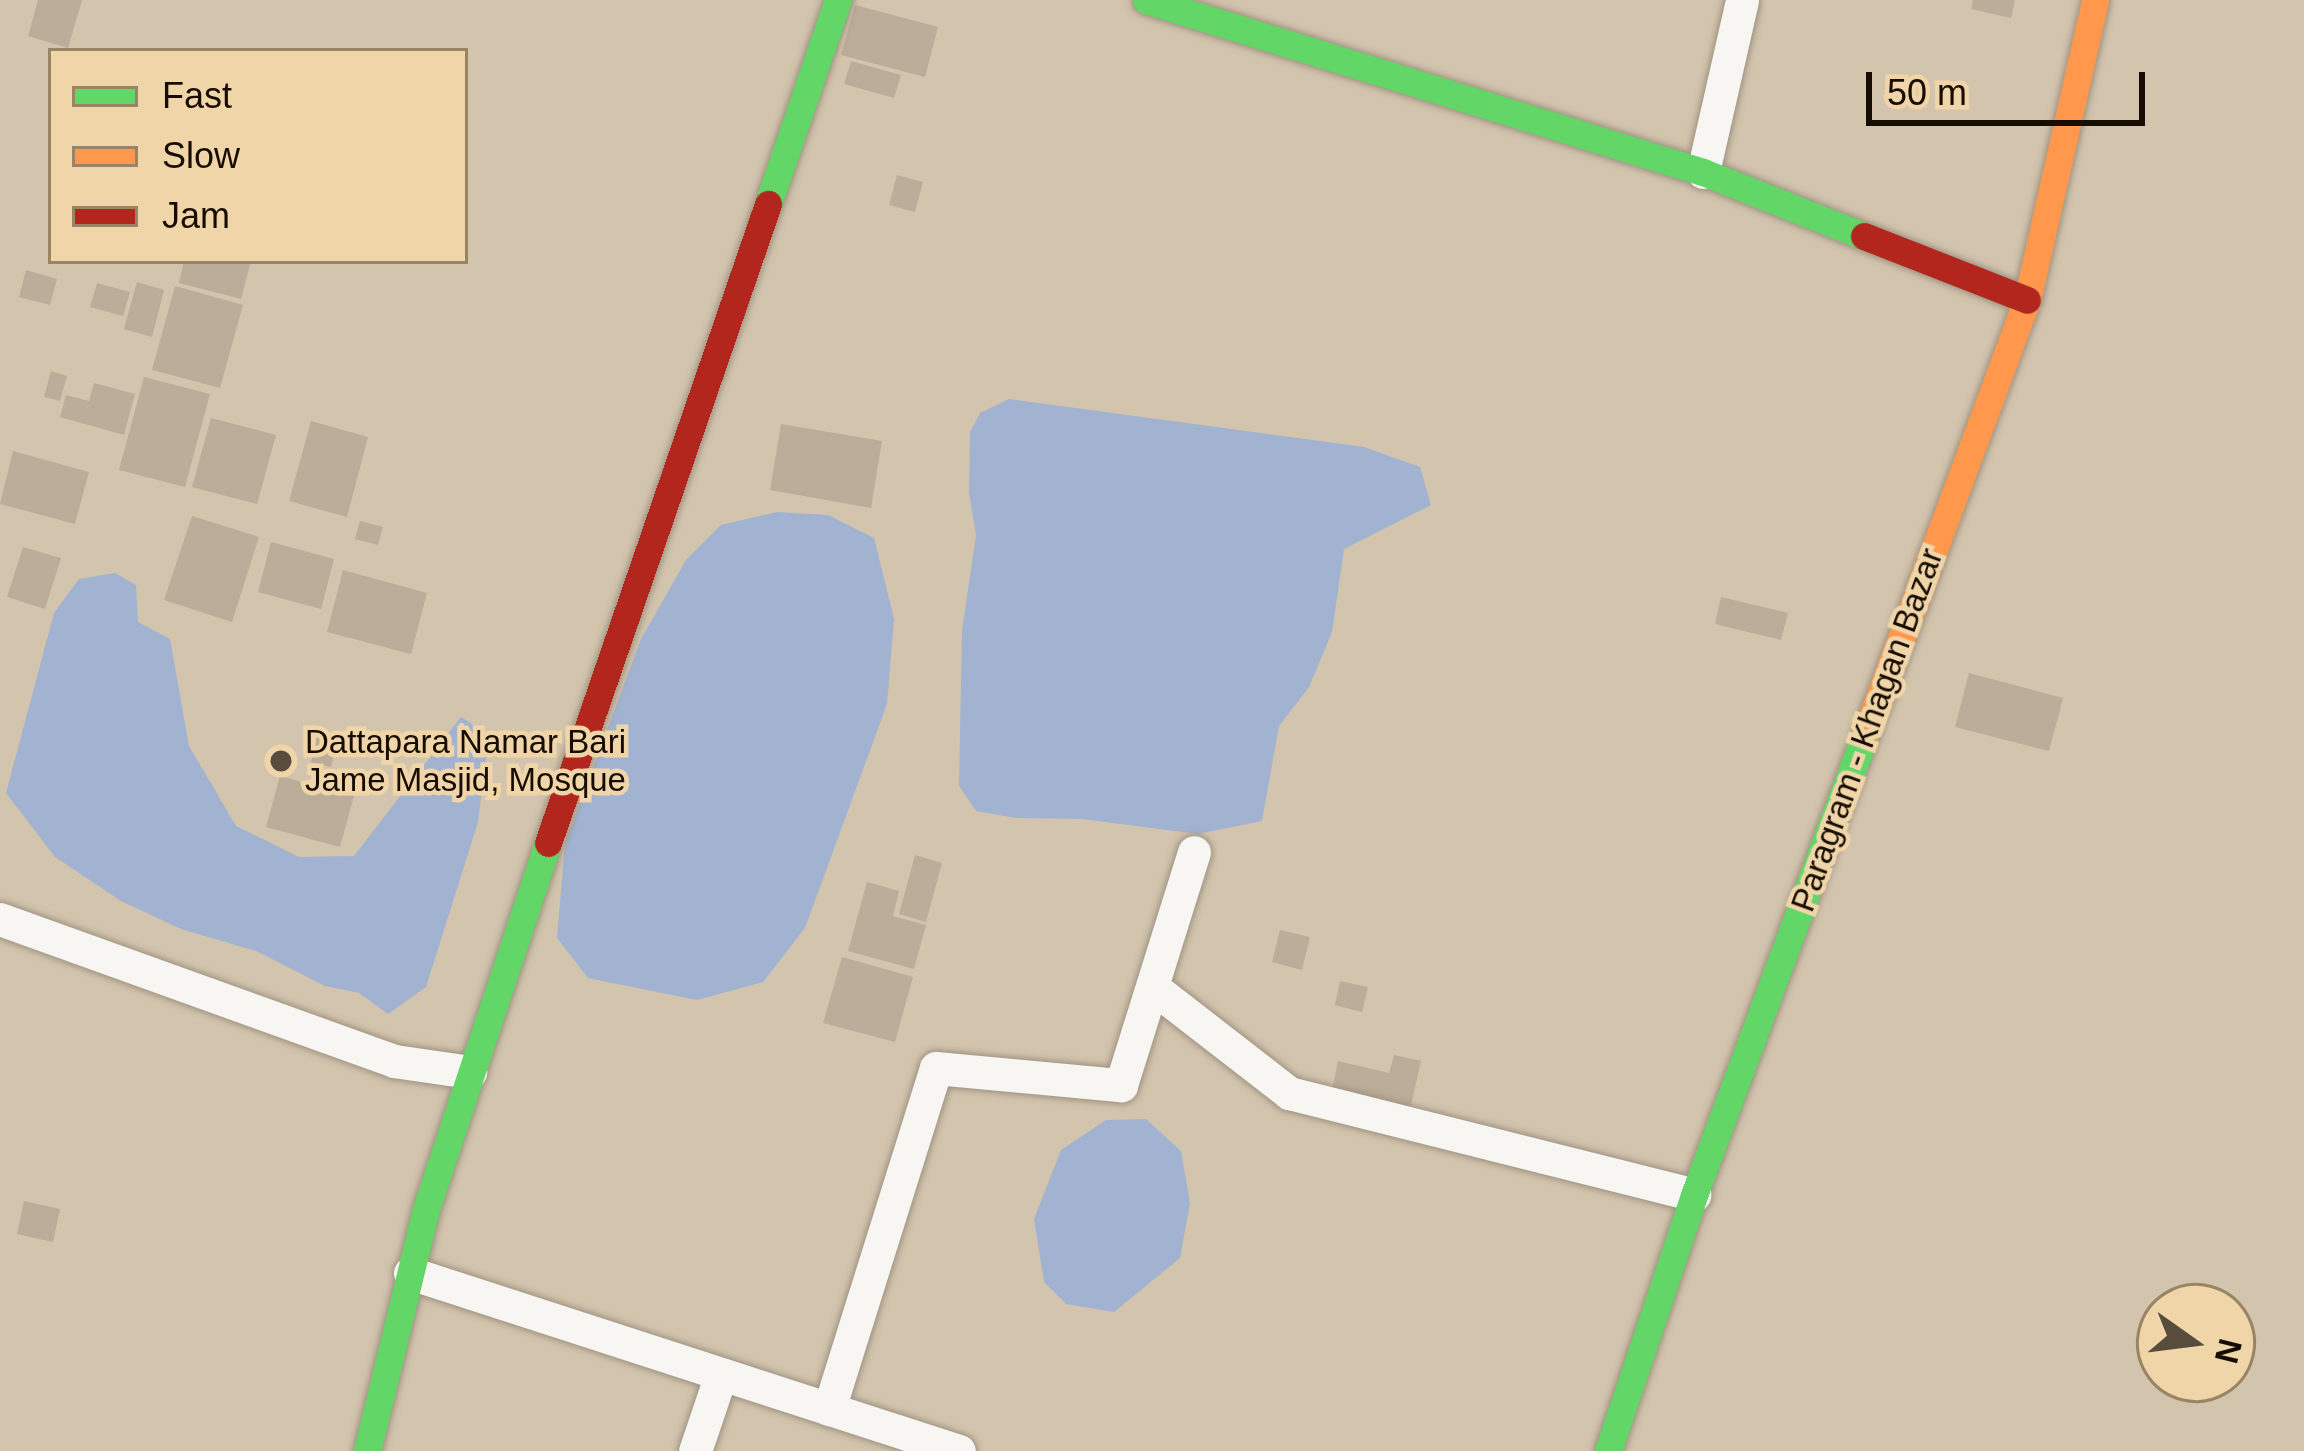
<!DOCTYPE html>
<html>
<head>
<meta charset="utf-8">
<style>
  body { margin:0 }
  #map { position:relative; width:2304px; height:1451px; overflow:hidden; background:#d3c4ad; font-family:Arial,sans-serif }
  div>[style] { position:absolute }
  .water>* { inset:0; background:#a1b3d1 }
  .building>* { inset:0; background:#bcac9a }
  .roads { filter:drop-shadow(0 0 3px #9f9482) drop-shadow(0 0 3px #9f9482) }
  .street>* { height:33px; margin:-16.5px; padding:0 16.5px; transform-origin:16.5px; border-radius:16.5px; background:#f8f6f3 }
  .fast>* { height:27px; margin:-13.5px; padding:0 13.5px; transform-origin:13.5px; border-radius:13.5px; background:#63d668 }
  .slow>* { height:27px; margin:-13.5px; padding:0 13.5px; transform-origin:13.5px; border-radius:13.5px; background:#ff974d }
  .jam>* { height:27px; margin:-13.5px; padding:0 13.5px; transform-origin:13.5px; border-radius:13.5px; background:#b3261e }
  .dots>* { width:33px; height:33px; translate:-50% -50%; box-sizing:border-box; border:6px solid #f0d5a9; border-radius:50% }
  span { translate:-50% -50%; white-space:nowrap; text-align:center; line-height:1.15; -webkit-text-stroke:9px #f0d5a9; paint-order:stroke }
  .street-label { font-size:33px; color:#160c01 }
  .poi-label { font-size:33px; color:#160c01 }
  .left { translate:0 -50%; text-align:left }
  .legend { position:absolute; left:48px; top:48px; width:420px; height:216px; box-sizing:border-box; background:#f0d5a9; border:3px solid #998566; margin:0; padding:15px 21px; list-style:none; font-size:36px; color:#160c01 }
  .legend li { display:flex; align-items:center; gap:24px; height:60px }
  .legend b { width:60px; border:3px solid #998566 }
  .north { position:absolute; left:2136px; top:1283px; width:120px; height:120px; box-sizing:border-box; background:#f0d5a9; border:3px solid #998566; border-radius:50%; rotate:104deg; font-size:33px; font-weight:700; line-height:48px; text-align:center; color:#160c01 }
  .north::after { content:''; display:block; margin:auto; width:42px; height:54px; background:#584c3d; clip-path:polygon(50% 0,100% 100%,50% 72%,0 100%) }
  .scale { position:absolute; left:1866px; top:72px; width:279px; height:54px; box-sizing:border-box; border:6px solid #160c01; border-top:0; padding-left:15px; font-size:36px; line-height:42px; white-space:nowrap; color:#160c01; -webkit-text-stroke:9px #f0d5a9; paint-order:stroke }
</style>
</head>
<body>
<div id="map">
  <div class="water">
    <i style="clip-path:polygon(1009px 399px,1364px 447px,1420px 467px,1431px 505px,1344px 549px,1332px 632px,1309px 687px,1279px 726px,1262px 821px,1198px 834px,1082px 819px,1016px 818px,976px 811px,959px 786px,962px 630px,976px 536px,969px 492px,970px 432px,980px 413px)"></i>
    <i style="clip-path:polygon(777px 512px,828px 515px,874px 538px,894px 619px,887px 704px,805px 928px,763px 982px,697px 1000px,588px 978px,557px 938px,565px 843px,641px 639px,686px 560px,721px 525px)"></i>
    <i style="clip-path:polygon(115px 573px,136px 585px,138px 622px,170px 639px,189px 746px,236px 826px,299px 857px,354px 856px,461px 717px,489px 735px,478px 822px,426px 987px,388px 1014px,359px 993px,325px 986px,256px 951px,181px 929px,121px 901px,55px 857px,6px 793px,54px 613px,79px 579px)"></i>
    <i style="clip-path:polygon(1146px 1119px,1181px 1151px,1190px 1203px,1180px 1258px,1114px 1312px,1066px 1304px,1044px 1282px,1034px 1219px,1061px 1150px,1106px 1120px)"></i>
  </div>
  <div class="building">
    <i style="clip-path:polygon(38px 0,82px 0,68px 48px,28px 36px)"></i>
    <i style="clip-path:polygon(1973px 0,2015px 0,2011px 18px,1971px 9px)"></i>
    <i style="clip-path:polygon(855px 5px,938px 27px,925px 77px,841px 55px)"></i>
    <i style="clip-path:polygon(851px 61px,901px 75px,894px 98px,844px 84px)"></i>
    <i style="clip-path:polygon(897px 175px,923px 182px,915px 212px,889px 205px)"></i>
    <i style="clip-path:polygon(184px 261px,251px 261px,241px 299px,179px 283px)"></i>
    <i style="clip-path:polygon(26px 270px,57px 279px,50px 305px,19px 297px)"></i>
    <i style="clip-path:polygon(137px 282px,164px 290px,152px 337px,124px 329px)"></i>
    <i style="clip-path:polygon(97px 283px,130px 292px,123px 316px,90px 307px)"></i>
    <i style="clip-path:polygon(175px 286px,243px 305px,220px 388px,152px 370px)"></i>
    <i style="clip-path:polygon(51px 371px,67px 376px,60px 401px,44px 397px)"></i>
    <i style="clip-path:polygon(144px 377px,210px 394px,185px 487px,119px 470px)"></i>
    <i style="clip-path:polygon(94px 383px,135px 394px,124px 435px,60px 417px,66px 395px,89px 401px)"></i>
    <i style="clip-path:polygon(211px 418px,276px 435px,257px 504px,192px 487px)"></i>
    <i style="clip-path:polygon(311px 421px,368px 437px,347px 517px,289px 501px)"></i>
    <i style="clip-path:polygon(781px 424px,882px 441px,871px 508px,770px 490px)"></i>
    <i style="clip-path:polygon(13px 451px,89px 472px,75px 524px,0 504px)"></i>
    <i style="clip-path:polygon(192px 516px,259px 537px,232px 622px,164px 600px)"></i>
    <i style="clip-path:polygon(360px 521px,383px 527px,378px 545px,355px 539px)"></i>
    <i style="clip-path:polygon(271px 542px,334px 559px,321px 609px,258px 592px)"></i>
    <i style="clip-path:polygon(23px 547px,61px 558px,45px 609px,7px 597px)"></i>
    <i style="clip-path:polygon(343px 570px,427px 593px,411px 654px,327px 632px)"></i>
    <i style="clip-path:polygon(1721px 597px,1788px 613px,1781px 640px,1715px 624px)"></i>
    <i style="clip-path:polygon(1969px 673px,2063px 698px,2049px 751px,1955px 727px)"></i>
    <i style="clip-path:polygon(319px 731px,339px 736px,331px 767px,311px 762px)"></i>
    <i style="clip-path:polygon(280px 776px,354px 796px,340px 847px,266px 827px)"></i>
    <i style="clip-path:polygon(915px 855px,942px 863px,926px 922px,899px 914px)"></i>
    <i style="clip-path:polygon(867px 882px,899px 891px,893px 916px,926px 925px,914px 969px,848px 951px)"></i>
    <i style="clip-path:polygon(1280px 930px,1310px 937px,1302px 970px,1272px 962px)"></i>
    <i style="clip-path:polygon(842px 957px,913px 977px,895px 1042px,823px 1023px)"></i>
    <i style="clip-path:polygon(1340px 981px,1368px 987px,1362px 1012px,1335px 1005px)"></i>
    <i style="clip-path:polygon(1394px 1055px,1421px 1061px,1410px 1109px,1332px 1091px,1338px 1061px,1389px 1073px)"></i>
    <i style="clip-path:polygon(24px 1201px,60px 1209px,53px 1242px,17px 1234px)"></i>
  </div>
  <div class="roads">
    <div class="street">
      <i style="left:1703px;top:172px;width:176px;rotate:-77.2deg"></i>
      <i style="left:0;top:919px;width:419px;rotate:19.8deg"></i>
      <i style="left:394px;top:1061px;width:77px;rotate:8.2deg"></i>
      <i style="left:1155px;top:989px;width:170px;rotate:37.8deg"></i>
      <i style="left:1289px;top:1093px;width:418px;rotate:14.1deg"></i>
      <i style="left:410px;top:1273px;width:577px;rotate:17.96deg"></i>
      <i style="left:829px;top:1409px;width:357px;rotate:-72.6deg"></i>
      <i style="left:936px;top:1068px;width:186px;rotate:5.3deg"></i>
      <i style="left:1121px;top:1085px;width:244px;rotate:-72.6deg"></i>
      <i style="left:695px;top:1451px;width:81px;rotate:-71.3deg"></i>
    </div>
    <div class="fast">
      <i style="left:1146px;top:0;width:583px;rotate:17.16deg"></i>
      <i style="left:1703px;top:172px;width:173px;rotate:21.7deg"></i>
      <i style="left:768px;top:204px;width:216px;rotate:-71.1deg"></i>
      <i style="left:367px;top:1451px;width:249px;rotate:-76.3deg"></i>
      <i style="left:426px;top:1209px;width:386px;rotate:-71.6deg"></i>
      <i style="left:1608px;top:1451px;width:270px;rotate:-71.4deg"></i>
      <i style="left:1694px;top:1195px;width:496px;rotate:-69.6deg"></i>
    </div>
    <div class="slow">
      <i style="left:1867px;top:730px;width:459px;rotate:-69.6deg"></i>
      <i style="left:2027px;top:300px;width:308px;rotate:-77.2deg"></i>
    </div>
    <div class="jam">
      <i style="left:1864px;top:236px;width:175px;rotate:21.4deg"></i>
      <i style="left:548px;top:843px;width:676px;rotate:-71deg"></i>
    </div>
  </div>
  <div class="dots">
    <i style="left:281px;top:761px;background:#584c3d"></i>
  </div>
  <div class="street-label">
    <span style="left:1867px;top:730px;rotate:-70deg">Paragram - Khagan Bazar</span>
  </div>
  <div class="poi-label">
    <span class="left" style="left:305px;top:761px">Dattapara Namar Bari<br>Jame Masjid, Mosque</span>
  </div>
  <ul class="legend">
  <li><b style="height:15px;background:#63d668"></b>Fast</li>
  <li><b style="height:15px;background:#ff974d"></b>Slow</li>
  <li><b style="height:15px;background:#b3261e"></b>Jam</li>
  </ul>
  <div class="north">N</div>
  <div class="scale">50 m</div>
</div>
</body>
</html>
